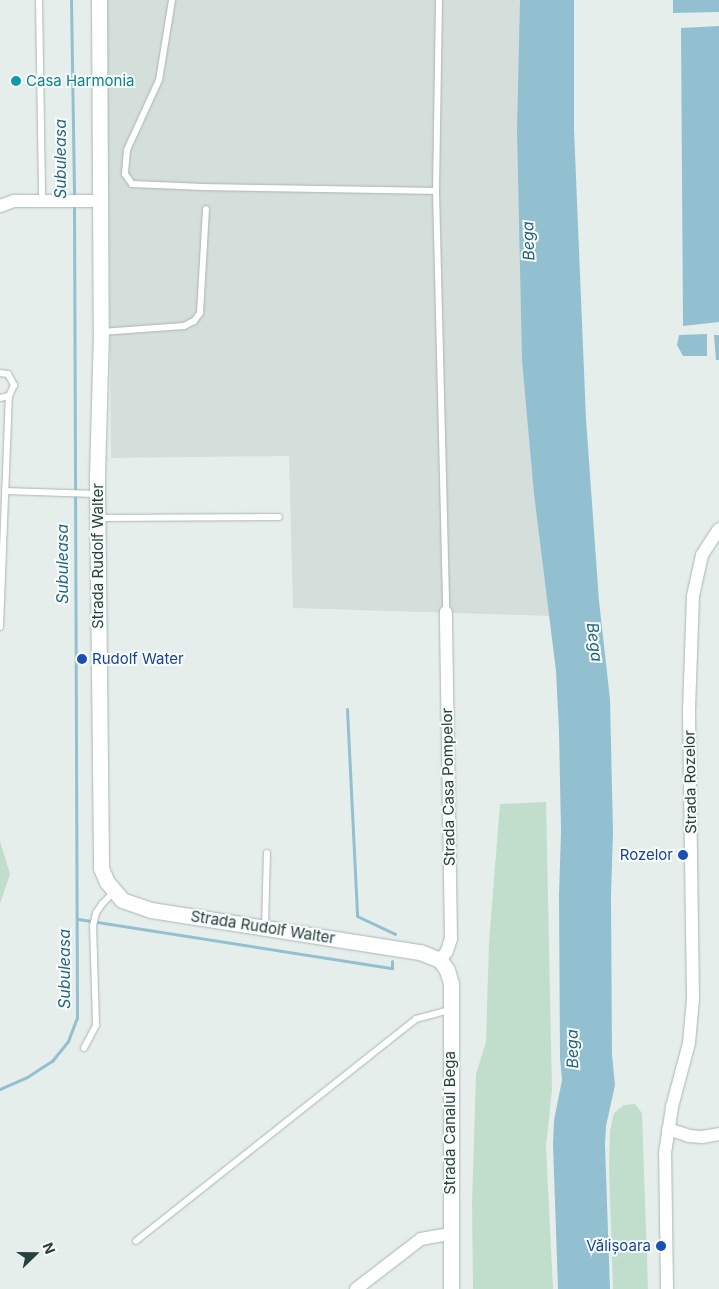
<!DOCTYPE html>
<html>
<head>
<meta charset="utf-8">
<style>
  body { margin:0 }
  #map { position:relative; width:719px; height:1289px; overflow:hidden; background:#e6eeec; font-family:Inter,sans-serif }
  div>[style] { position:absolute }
  .built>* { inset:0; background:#d4dedb }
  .green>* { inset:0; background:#c1decc }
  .water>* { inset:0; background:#92c0d0 }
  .stream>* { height:3px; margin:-1.5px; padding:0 1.5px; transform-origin:1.5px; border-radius:1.5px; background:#92c0d0 }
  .roads { filter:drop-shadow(0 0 1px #a9b6b4) drop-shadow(0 0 1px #a9b6b4) }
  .service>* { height:6px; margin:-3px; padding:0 3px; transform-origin:3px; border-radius:3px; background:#fff }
  .minor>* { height:12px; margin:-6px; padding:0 6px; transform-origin:6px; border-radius:6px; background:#fff }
  .tertiary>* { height:15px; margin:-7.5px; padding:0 7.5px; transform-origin:7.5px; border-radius:7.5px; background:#fff }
  .dots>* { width:14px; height:14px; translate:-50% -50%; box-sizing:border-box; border:2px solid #f7fbf9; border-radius:50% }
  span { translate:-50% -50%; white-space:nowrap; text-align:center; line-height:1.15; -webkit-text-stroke:4px #f7fbf9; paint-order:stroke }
  .culture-label { font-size:15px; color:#0d838f }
  .left { translate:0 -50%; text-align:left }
  .street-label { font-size:15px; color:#26403c }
  .transit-label { font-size:15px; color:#164399 }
  .right { translate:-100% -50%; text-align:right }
  .water-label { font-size:16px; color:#22627a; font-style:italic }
  .north { position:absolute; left:10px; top:1229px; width:50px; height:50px; -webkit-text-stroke:4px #f7fbf9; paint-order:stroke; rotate:68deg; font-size:14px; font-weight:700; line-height:20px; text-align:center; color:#26403c }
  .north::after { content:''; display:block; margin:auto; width:18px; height:22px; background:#26403c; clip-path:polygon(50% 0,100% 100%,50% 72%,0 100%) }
</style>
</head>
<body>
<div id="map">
  <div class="built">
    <i style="clip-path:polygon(107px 0,521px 0,554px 616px,293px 608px,289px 456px,111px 458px)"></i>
  </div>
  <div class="green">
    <i style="clip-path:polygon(546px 802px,552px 1090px,546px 1146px,553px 1289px,473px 1289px,472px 1203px,476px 1074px,486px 1042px,489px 942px,500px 804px)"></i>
    <i style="clip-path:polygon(0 841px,10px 874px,0 904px)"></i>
    <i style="clip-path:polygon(635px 1104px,642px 1113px,648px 1289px,613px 1289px,609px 1168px,610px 1131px,614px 1113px,624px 1105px)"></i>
  </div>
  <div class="water">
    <i style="clip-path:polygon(520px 0,574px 0,574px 129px,586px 419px,599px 601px,610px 699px,613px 832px,611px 896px,612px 1055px,615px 1085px,606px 1126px,605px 1145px,610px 1289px,558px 1289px,553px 1145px,554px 1120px,562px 1080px,560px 1058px,559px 895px,561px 831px,559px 731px,556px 671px,534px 494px,522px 360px,517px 129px)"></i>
    <i style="clip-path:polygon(673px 0,719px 0,719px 12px,673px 13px)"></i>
    <i style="clip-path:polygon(719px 26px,719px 322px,683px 326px,681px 28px)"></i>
    <i style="clip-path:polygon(707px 334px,707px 356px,683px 356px,677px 345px,679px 335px)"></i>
    <i style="clip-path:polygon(714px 335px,719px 335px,719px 360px,716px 360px)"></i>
  </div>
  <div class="stream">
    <i style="left:71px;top:0;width:198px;rotate:89.1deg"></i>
    <i style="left:347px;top:709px;width:207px;rotate:87.2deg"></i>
    <i style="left:357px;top:916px;width:42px;rotate:25.3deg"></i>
    <i style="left:78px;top:919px;width:318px;rotate:8.9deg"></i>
    <i style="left:392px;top:968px;width:7px;rotate:-90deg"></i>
    <i style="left:0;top:1089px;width:30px;rotate:-24deg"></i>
    <i style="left:27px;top:1077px;width:30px;rotate:-33deg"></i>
    <i style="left:52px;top:1061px;width:26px;rotate:-51deg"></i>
    <i style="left:68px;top:1041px;width:25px;rotate:-69deg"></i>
    <i style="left:77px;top:1018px;width:814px;rotate:-90.21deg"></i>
  </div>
  <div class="roads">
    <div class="service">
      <i style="left:39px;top:0;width:201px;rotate:89.1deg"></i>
      <i style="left:172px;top:0;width:81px;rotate:99.2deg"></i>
      <i style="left:159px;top:80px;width:77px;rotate:114.6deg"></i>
      <i style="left:127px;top:150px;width:24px;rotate:95deg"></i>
      <i style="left:125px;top:174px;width:12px;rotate:55deg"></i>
      <i style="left:132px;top:184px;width:72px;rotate:2.4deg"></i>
      <i style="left:204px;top:187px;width:232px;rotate:1deg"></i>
      <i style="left:439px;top:0;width:191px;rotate:90.9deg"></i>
      <i style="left:436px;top:191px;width:421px;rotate:88.6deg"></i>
      <i style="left:101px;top:332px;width:83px;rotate:-4.1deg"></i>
      <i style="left:184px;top:326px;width:11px;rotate:-27deg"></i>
      <i style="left:194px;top:321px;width:10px;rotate:-53deg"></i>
      <i style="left:200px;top:313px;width:104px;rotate:-86.7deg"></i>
      <i style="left:0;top:373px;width:8px;rotate:7deg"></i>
      <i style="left:8px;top:374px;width:13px;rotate:61deg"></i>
      <i style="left:14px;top:385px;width:12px;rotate:114deg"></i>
      <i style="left:9px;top:396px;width:9px;rotate:167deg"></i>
      <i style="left:5px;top:491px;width:91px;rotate:1.9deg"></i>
      <i style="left:98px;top:518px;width:181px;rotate:-0.3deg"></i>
      <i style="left:0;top:627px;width:231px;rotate:-87.8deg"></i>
      <i style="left:265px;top:927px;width:74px;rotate:-88.5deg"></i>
      <i style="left:84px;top:1048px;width:26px;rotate:-62deg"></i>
      <i style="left:96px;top:1025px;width:99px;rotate:-91.7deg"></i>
      <i style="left:93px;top:926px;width:13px;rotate:-77deg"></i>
      <i style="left:96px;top:913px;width:11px;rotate:-56deg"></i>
      <i style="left:102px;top:904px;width:17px;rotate:-45deg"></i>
      <i style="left:136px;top:1241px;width:357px;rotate:-38.4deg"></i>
      <i style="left:416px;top:1019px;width:35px;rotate:-15deg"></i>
    </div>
    <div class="minor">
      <i style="left:0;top:206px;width:15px;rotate:-20deg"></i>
      <i style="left:14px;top:201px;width:87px"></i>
      <i style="left:440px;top:960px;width:11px;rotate:-52deg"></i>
      <i style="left:447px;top:951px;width:13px;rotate:-72deg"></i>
      <i style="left:451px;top:939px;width:327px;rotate:-90.9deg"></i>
      <i style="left:668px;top:1129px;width:22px;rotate:18deg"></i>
      <i style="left:689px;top:1136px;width:13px;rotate:4deg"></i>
      <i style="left:702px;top:1137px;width:17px;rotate:-10deg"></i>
      <i style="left:356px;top:1289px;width:82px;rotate:-37.6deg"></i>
      <i style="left:421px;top:1239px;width:29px;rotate:-10deg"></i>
      <i style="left:667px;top:1289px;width:136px;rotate:-90.8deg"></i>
      <i style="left:665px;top:1153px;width:47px;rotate:-81.3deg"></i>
      <i style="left:672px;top:1107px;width:66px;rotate:-75.1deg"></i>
      <i style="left:689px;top:1043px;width:44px;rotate:-84.8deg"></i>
      <i style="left:693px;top:999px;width:289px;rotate:-90.8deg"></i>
      <i style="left:689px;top:710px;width:114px;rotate:-88deg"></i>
      <i style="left:693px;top:596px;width:42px;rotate:-77.6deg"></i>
      <i style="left:702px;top:555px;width:31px;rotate:-57deg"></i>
    </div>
    <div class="tertiary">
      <i style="left:99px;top:0;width:332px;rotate:89.7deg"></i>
      <i style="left:101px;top:332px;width:146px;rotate:91.6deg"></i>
      <i style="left:97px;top:478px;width:390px;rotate:89.4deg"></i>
      <i style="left:101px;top:868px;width:15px;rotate:67deg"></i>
      <i style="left:107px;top:882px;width:23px;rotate:50deg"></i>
      <i style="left:122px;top:900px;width:31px;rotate:19deg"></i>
      <i style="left:151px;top:910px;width:272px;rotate:8.9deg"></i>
      <i style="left:420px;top:952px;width:22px;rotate:22deg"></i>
      <i style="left:440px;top:960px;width:12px;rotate:55deg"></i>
      <i style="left:447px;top:970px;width:14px;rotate:73deg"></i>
      <i style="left:451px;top:983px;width:306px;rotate:90deg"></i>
    </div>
  </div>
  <div class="dots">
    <i style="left:16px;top:81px;background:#0f9aa8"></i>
    <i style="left:82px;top:659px;background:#1a4fb4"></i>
    <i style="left:683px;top:855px;background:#1a4fb4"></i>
    <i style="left:661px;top:1246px;background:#1a4fb4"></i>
  </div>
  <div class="culture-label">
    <span class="left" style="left:26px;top:81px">Casa Harmonia</span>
  </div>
  <div class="street-label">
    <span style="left:98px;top:556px;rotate:-90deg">Strada Rudolf Walter</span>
    <span style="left:690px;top:782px;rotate:-91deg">Strada Rozelor</span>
    <span style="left:448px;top:787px;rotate:-91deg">Strada Casa Pompelor</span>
    <span style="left:263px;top:927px;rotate:9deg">Strada Rudolf Walter</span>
    <span style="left:450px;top:1123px;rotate:-90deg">Strada Canalul Bega</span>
  </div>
  <div class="transit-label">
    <span class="left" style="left:92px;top:659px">Rudolf Water</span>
    <span class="right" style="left:673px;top:855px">Rozelor</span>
    <span class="right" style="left:651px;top:1246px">Vălișoara</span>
  </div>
  <div class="water-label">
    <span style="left:60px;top:159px;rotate:-90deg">Subuleasa</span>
    <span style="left:528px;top:241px;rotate:-92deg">Bega</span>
    <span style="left:62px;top:564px;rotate:-90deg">Subuleasa</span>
    <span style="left:595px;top:642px;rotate:83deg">Bega</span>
    <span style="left:64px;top:969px;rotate:-90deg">Subuleasa</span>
    <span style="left:572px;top:1049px;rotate:-91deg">Bega</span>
  </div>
  <div class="north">N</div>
</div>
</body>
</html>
